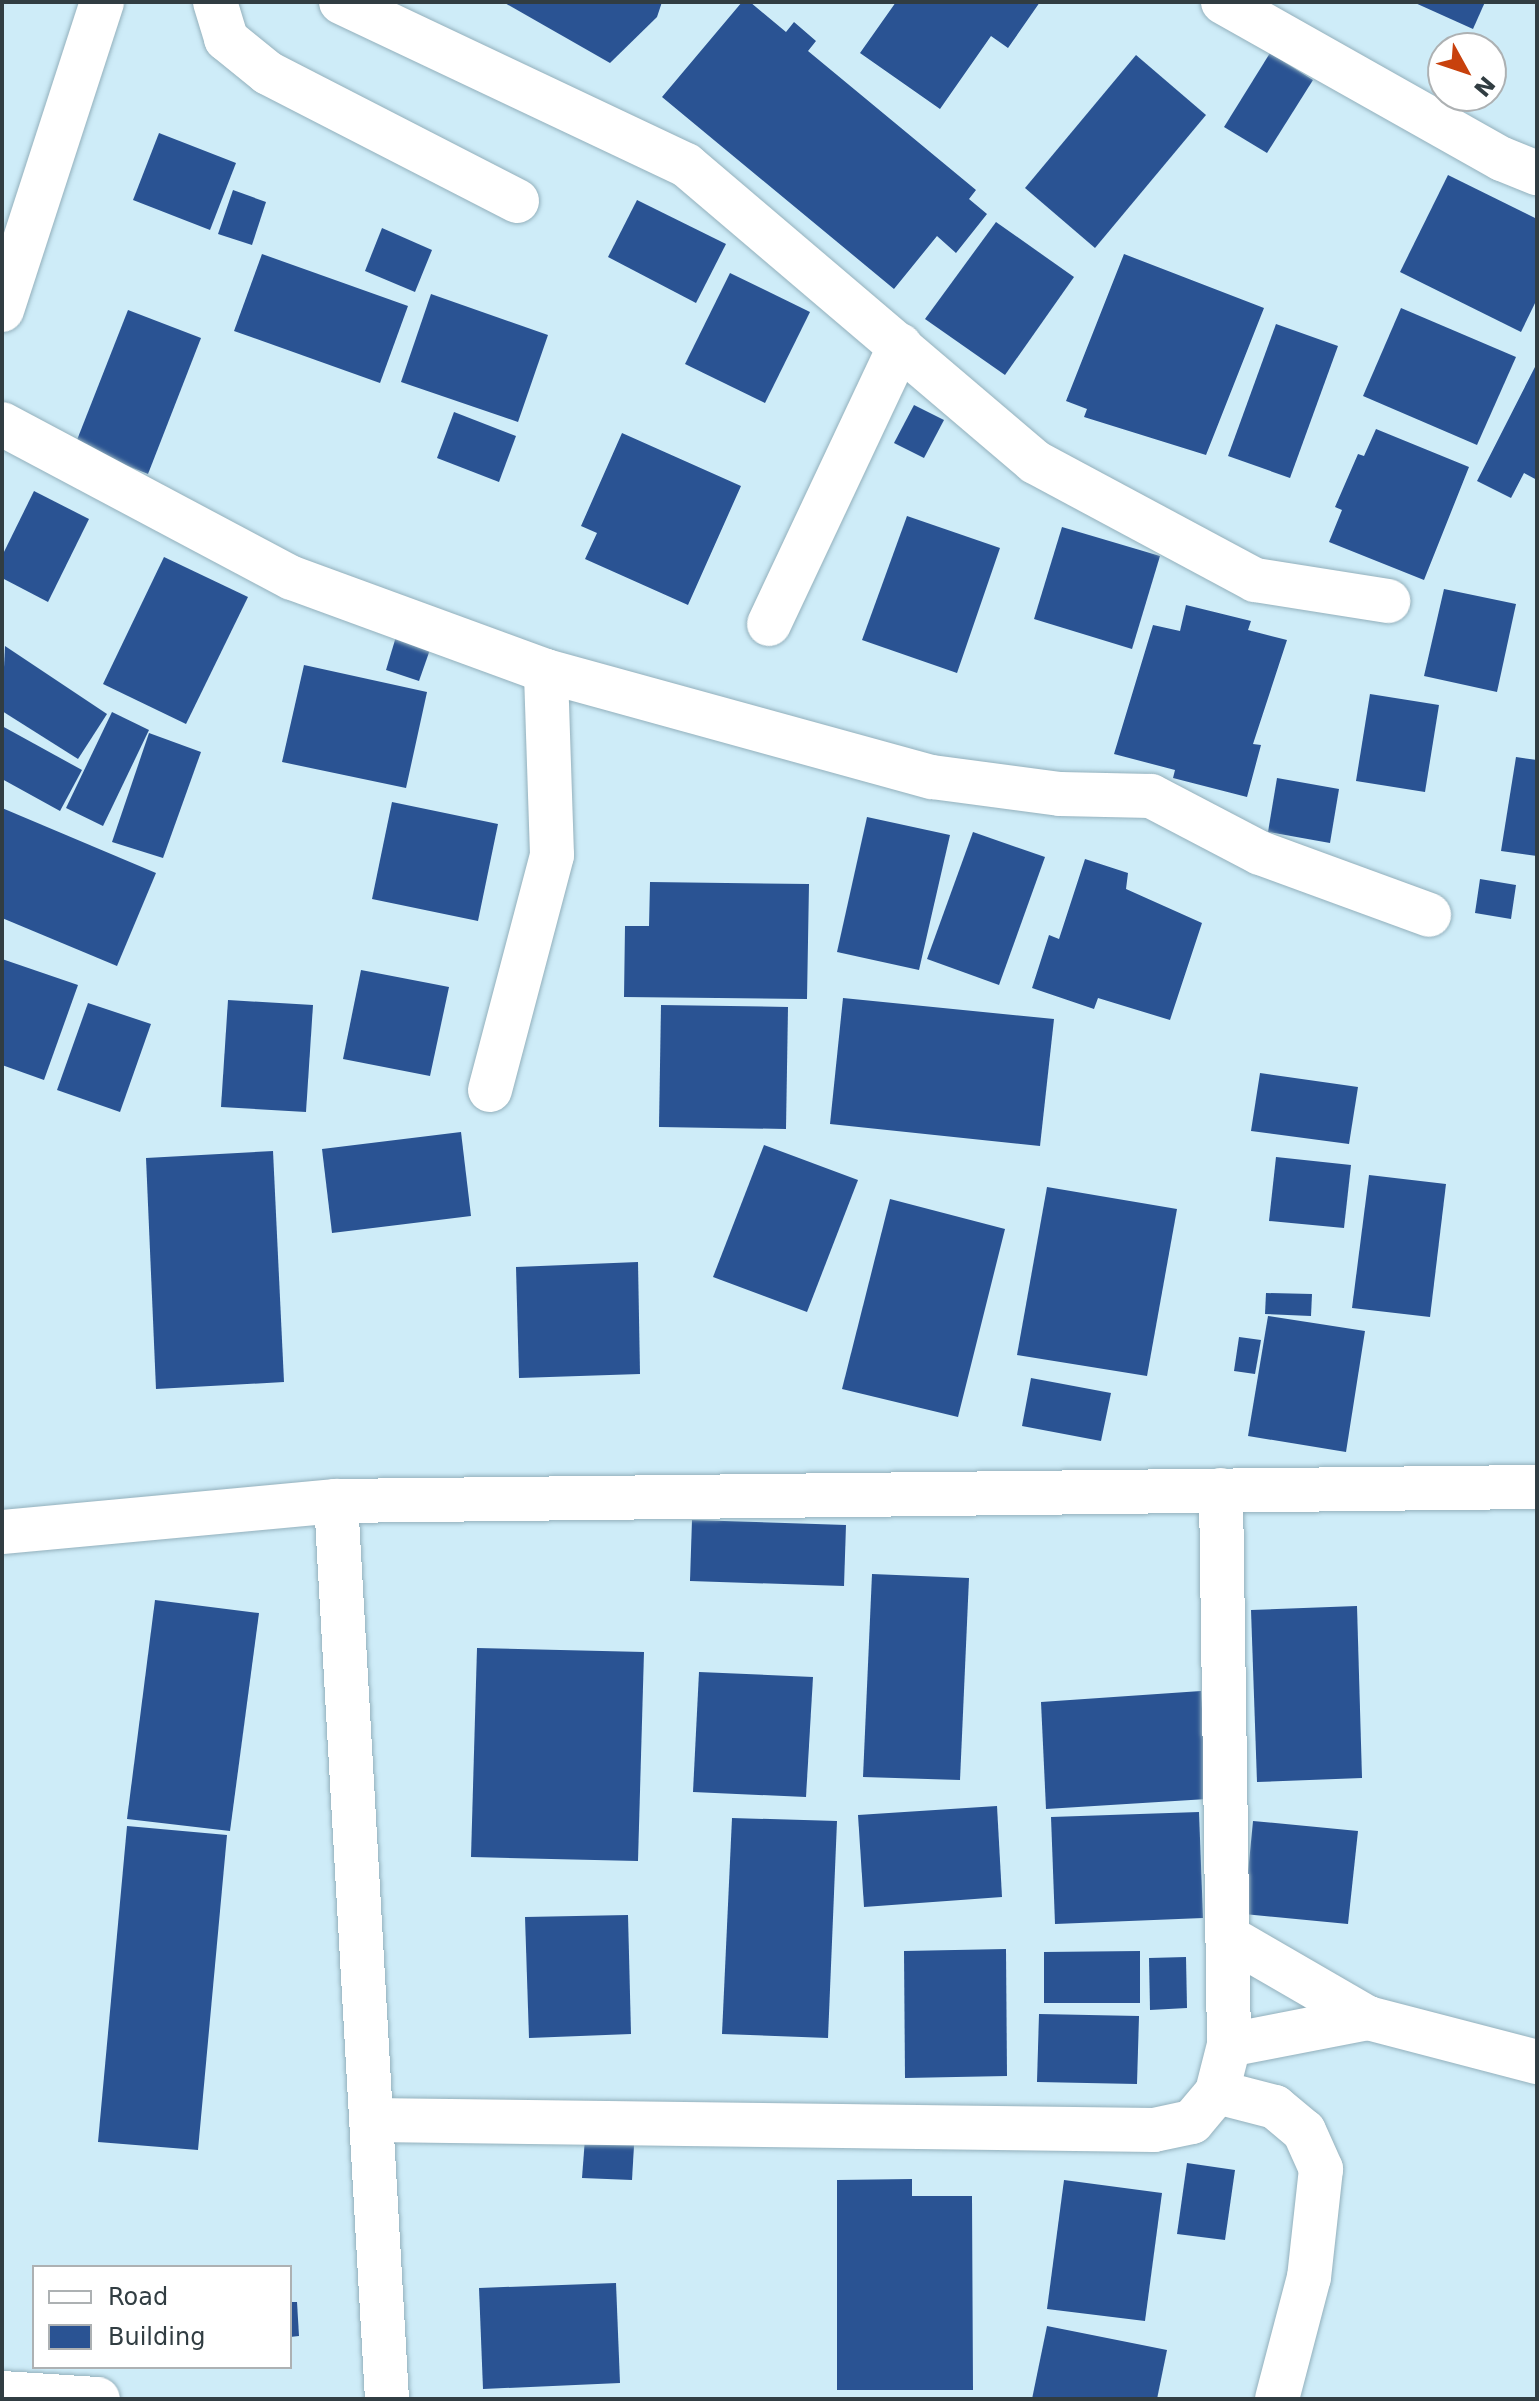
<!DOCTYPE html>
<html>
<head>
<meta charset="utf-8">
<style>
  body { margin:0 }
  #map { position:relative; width:1539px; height:2401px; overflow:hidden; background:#ceecf8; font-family:"DejaVu Sans",sans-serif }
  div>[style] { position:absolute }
  .building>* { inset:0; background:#2a5393 }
  .roads { filter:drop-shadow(0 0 2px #93b0bc) drop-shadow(0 0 2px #93b0bc) }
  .minor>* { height:44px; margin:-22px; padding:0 22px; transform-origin:22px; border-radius:22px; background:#fff }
  .major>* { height:44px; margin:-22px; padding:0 22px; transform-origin:22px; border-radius:22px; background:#fff }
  span { translate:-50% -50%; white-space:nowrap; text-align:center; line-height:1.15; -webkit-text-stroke:8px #fff; paint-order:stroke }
  .frame { position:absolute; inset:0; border:4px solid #313d42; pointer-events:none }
  .legend { position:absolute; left:32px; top:2265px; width:260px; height:104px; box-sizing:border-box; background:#fff; border:2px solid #adb1b3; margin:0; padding:10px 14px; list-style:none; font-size:24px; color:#313d42 }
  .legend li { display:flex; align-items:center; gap:16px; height:40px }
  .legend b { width:40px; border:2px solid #adb1b3 }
  .north { position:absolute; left:1427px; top:32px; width:80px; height:80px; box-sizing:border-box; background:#fff; border:2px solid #adb1b3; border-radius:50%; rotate:130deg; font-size:22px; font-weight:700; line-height:32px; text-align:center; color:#313d42 }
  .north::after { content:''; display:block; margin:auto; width:28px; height:36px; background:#c8410d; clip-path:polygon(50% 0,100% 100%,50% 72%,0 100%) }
</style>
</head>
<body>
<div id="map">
  <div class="building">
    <i style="clip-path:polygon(503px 2px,662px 2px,657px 17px,610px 63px)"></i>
    <i style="clip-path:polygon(742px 2px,750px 2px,786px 32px,794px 22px,816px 41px,808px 51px,976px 190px,969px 199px,987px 214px,956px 253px,937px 236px,894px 289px,662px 97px)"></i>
    <i style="clip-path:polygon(896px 2px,1040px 2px,1008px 48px,991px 36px,940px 109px,860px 53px)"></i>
    <i style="clip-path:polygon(1413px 2px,1485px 2px,1473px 29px)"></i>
    <i style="clip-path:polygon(1270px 53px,1313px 80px,1267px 153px,1224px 127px)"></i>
    <i style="clip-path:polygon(1136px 55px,1206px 115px,1095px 248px,1025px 188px)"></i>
    <i style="clip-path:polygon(159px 133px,236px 163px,210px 230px,133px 200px)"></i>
    <i style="clip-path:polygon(1448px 175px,1537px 219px,1537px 299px,1521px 332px,1400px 272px)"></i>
    <i style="clip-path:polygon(233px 190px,266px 202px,252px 245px,218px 234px)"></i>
    <i style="clip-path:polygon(637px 200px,726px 244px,696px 303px,608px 257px)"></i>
    <i style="clip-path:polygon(996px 222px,1074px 277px,1005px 375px,925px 319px)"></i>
    <i style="clip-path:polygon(382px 228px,432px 250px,415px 292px,365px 271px)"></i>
    <i style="clip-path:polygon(262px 254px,408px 306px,380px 383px,234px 331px)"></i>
    <i style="clip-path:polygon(1124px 254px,1264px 308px,1206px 455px,1084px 417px,1087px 409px,1066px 401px)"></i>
    <i style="clip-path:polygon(730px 273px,810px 312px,765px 403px,685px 364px)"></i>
    <i style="clip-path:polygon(431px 294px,548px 335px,518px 422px,401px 382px)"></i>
    <i style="clip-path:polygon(1401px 308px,1516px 357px,1477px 445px,1363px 396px)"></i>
    <i style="clip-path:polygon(128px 310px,201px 338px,148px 474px,75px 445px)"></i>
    <i style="clip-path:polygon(1276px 324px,1338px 346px,1290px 478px,1228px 456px)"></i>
    <i style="clip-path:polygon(1537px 363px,1537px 480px,1524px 473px,1511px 498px,1477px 481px)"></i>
    <i style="clip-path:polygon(914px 405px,944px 420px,924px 458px,894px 443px)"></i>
    <i style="clip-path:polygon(454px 412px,516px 436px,499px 482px,437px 458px)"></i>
    <i style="clip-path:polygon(1376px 429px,1469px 467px,1424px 580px,1329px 542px,1342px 510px,1335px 507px,1358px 454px,1364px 456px)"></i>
    <i style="clip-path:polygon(622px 433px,741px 486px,688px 605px,585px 559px,597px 533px,581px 526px)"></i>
    <i style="clip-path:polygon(34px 491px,89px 519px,48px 602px,2px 578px,2px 556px)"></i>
    <i style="clip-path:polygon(907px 516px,1000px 548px,957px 673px,862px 640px)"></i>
    <i style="clip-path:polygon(1062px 527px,1160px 556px,1132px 649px,1034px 619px)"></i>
    <i style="clip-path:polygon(164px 557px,248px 597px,186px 724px,103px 684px)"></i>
    <i style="clip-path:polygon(1444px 589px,1516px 604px,1497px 692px,1424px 676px)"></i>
    <i style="clip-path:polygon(1186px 605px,1251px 621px,1248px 630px,1287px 640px,1253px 744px,1261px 745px,1247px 797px,1173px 778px,1175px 770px,1114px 754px,1153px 625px,1180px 631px)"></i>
    <i style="clip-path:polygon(398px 630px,433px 641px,419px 681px,386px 670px)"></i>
    <i style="clip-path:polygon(5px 646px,107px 714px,78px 759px,2px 711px)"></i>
    <i style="clip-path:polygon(304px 665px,427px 692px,406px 788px,282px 762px)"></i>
    <i style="clip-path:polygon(1370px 694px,1439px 705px,1425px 792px,1356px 781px)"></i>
    <i style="clip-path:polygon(112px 712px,149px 730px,103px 826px,66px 808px)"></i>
    <i style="clip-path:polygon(2px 726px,82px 770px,60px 811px,2px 779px)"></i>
    <i style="clip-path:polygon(149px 733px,201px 752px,163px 858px,112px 842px)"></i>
    <i style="clip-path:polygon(1516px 757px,1537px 760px,1537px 856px,1501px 851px)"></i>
    <i style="clip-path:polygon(1277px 778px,1339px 789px,1330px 843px,1268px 832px)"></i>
    <i style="clip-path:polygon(392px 802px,498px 824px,478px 921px,372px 899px)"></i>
    <i style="clip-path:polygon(2px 808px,156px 873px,117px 966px,2px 918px)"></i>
    <i style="clip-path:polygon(867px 817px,950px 835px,919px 970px,837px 952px)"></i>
    <i style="clip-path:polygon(973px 832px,1045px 857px,999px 985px,927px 959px)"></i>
    <i style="clip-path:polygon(1085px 859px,1128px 873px,1126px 889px,1202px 923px,1170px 1020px,1098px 998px,1094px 1009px,1032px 988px,1049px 935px,1059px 939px)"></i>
    <i style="clip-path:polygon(1480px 879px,1516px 885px,1511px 919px,1475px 913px)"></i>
    <i style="clip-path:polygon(650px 882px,809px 884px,807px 999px,624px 997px,625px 926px,649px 926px)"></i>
    <i style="clip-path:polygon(2px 959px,78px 985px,44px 1080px,2px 1065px)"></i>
    <i style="clip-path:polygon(361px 970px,449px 987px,430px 1076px,343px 1059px)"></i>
    <i style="clip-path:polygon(843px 998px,1054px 1019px,1040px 1146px,830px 1124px)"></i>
    <i style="clip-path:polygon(228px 1000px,313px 1005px,306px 1112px,221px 1107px)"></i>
    <i style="clip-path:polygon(88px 1003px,151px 1024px,120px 1112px,57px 1090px)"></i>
    <i style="clip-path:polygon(661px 1005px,788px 1007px,786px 1129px,659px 1127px)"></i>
    <i style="clip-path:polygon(1260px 1073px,1358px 1087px,1349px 1144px,1251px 1131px)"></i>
    <i style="clip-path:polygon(461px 1132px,471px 1216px,332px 1233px,322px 1149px)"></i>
    <i style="clip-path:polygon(764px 1145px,858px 1180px,807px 1312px,713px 1277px)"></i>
    <i style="clip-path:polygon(273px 1151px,284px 1382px,156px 1389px,146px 1158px)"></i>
    <i style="clip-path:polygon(1276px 1157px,1351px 1165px,1344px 1228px,1269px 1221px)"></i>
    <i style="clip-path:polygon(1369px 1175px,1446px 1184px,1430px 1317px,1352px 1308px)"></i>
    <i style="clip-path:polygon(1047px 1187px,1177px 1209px,1147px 1376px,1017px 1355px)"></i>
    <i style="clip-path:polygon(890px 1199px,1005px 1229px,958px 1417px,842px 1389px)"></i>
    <i style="clip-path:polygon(638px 1262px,640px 1374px,519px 1378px,516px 1267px)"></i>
    <i style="clip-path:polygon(1266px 1293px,1312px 1294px,1311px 1316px,1265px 1314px)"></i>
    <i style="clip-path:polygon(1268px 1316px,1365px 1331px,1346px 1452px,1248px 1436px)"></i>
    <i style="clip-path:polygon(1239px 1337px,1261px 1340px,1255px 1374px,1234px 1371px)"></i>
    <i style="clip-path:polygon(1031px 1378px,1111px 1393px,1101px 1441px,1022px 1426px)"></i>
    <i style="clip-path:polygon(692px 1520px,846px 1525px,844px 1586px,690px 1581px)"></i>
    <i style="clip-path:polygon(872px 1574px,969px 1578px,960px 1780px,863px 1777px)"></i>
    <i style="clip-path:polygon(155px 1600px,259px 1613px,230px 1831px,127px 1819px)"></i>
    <i style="clip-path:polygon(1357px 1606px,1362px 1778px,1257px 1782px,1251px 1610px)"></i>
    <i style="clip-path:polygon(477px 1648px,644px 1652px,638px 1861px,471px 1857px)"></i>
    <i style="clip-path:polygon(699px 1672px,813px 1677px,806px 1797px,693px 1792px)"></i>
    <i style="clip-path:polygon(1201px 1691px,1207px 1799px,1046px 1809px,1041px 1702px)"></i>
    <i style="clip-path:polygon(997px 1806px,1002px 1897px,864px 1907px,858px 1815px)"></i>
    <i style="clip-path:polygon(1199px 1812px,1203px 1918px,1055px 1924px,1051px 1817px)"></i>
    <i style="clip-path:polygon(732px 1818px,837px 1821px,828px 2038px,722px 2034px)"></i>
    <i style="clip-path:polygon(1253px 1821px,1358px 1831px,1348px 1924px,1244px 1914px)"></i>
    <i style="clip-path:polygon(127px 1826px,227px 1835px,198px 2150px,98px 2142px)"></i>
    <i style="clip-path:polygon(628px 1915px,631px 2034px,529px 2038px,525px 1917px)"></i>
    <i style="clip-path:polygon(1006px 1949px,1007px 2076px,905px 2078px,904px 1951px)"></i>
    <i style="clip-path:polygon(1140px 1951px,1140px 2003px,1044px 2003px,1044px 1952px)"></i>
    <i style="clip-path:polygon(1186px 1957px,1187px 2008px,1150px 2010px,1149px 1958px)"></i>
    <i style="clip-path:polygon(1039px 2014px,1139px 2016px,1137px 2084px,1037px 2082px)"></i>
    <i style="clip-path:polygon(586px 2125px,635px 2128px,632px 2180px,582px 2178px)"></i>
    <i style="clip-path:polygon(1187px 2163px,1235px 2170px,1225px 2240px,1177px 2234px)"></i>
    <i style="clip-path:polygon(912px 2179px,912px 2196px,972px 2196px,973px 2390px,837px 2390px,837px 2180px)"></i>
    <i style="clip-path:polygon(1064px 2180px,1162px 2193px,1145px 2321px,1047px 2309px)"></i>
    <i style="clip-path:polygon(616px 2283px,620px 2383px,483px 2389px,479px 2288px)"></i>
    <i style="clip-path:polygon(290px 2302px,297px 2302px,299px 2336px,290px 2337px)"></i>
    <i style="clip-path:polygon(1047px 2326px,1167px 2350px,1157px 2399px,1032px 2399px)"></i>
  </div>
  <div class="roads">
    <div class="minor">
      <i style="left:215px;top:2px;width:39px;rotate:73deg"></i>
      <i style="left:226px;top:39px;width:54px;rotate:39deg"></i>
      <i style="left:268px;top:73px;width:280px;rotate:27.2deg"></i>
      <i style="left:341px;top:2px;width:382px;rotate:25.3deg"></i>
      <i style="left:686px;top:165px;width:458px;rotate:40.4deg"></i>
      <i style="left:1035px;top:462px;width:250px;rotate:28.2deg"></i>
      <i style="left:1255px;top:580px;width:135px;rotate:9deg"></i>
      <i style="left:1223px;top:2px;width:320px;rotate:29.4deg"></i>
      <i style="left:1502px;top:159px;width:38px;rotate:22deg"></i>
      <i style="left:2px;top:424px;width:328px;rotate:28deg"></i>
      <i style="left:292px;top:578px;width:270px;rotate:20.1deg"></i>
      <i style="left:546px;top:671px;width:400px;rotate:15.4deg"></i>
      <i style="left:932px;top:777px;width:129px;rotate:7.6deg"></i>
      <i style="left:1060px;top:794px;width:91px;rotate:1.3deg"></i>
      <i style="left:1151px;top:796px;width:123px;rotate:27.6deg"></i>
      <i style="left:1260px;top:853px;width:180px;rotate:20.1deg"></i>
      <i style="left:769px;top:624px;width:308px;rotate:-64.8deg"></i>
      <i style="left:490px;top:1090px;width:243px;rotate:-75.2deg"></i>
      <i style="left:552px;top:855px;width:184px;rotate:-91.9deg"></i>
      <i style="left:336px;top:1501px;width:899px;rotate:86.75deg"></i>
      <i style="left:2px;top:1532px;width:335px;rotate:-5.3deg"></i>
      <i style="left:336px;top:1501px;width:1201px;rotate:-0.67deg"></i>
      <i style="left:1228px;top:1937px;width:162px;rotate:30.1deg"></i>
      <i style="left:1368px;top:2018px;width:175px;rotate:14.6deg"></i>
      <i style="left:1229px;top:2045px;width:142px;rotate:-11deg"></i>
      <i style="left:1217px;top:2092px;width:60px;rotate:14.5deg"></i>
      <i style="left:1275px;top:2107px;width:38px;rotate:40deg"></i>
      <i style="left:1304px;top:2131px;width:42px;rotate:65.9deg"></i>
      <i style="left:1321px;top:2169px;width:109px;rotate:96.3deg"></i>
      <i style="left:1309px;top:2277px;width:126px;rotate:104.7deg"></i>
      <i style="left:372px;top:2120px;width:782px;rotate:0.73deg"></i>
      <i style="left:1154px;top:2130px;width:39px;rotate:-12deg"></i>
      <i style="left:1192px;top:2122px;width:39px;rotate:-50deg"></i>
      <i style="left:1217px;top:2092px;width:49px;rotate:-75.7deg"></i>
      <i style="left:1229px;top:2045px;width:555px;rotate:-90.83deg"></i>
      <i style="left:2px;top:2393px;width:96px;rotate:3.6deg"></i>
    </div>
    <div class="major">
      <i style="left:2px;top:310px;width:324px;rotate:-72deg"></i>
    </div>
  </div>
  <div class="frame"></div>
  <ul class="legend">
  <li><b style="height:10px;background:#fff"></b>Road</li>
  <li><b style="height:22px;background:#2a5393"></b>Building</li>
  </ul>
  <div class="north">N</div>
</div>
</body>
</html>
